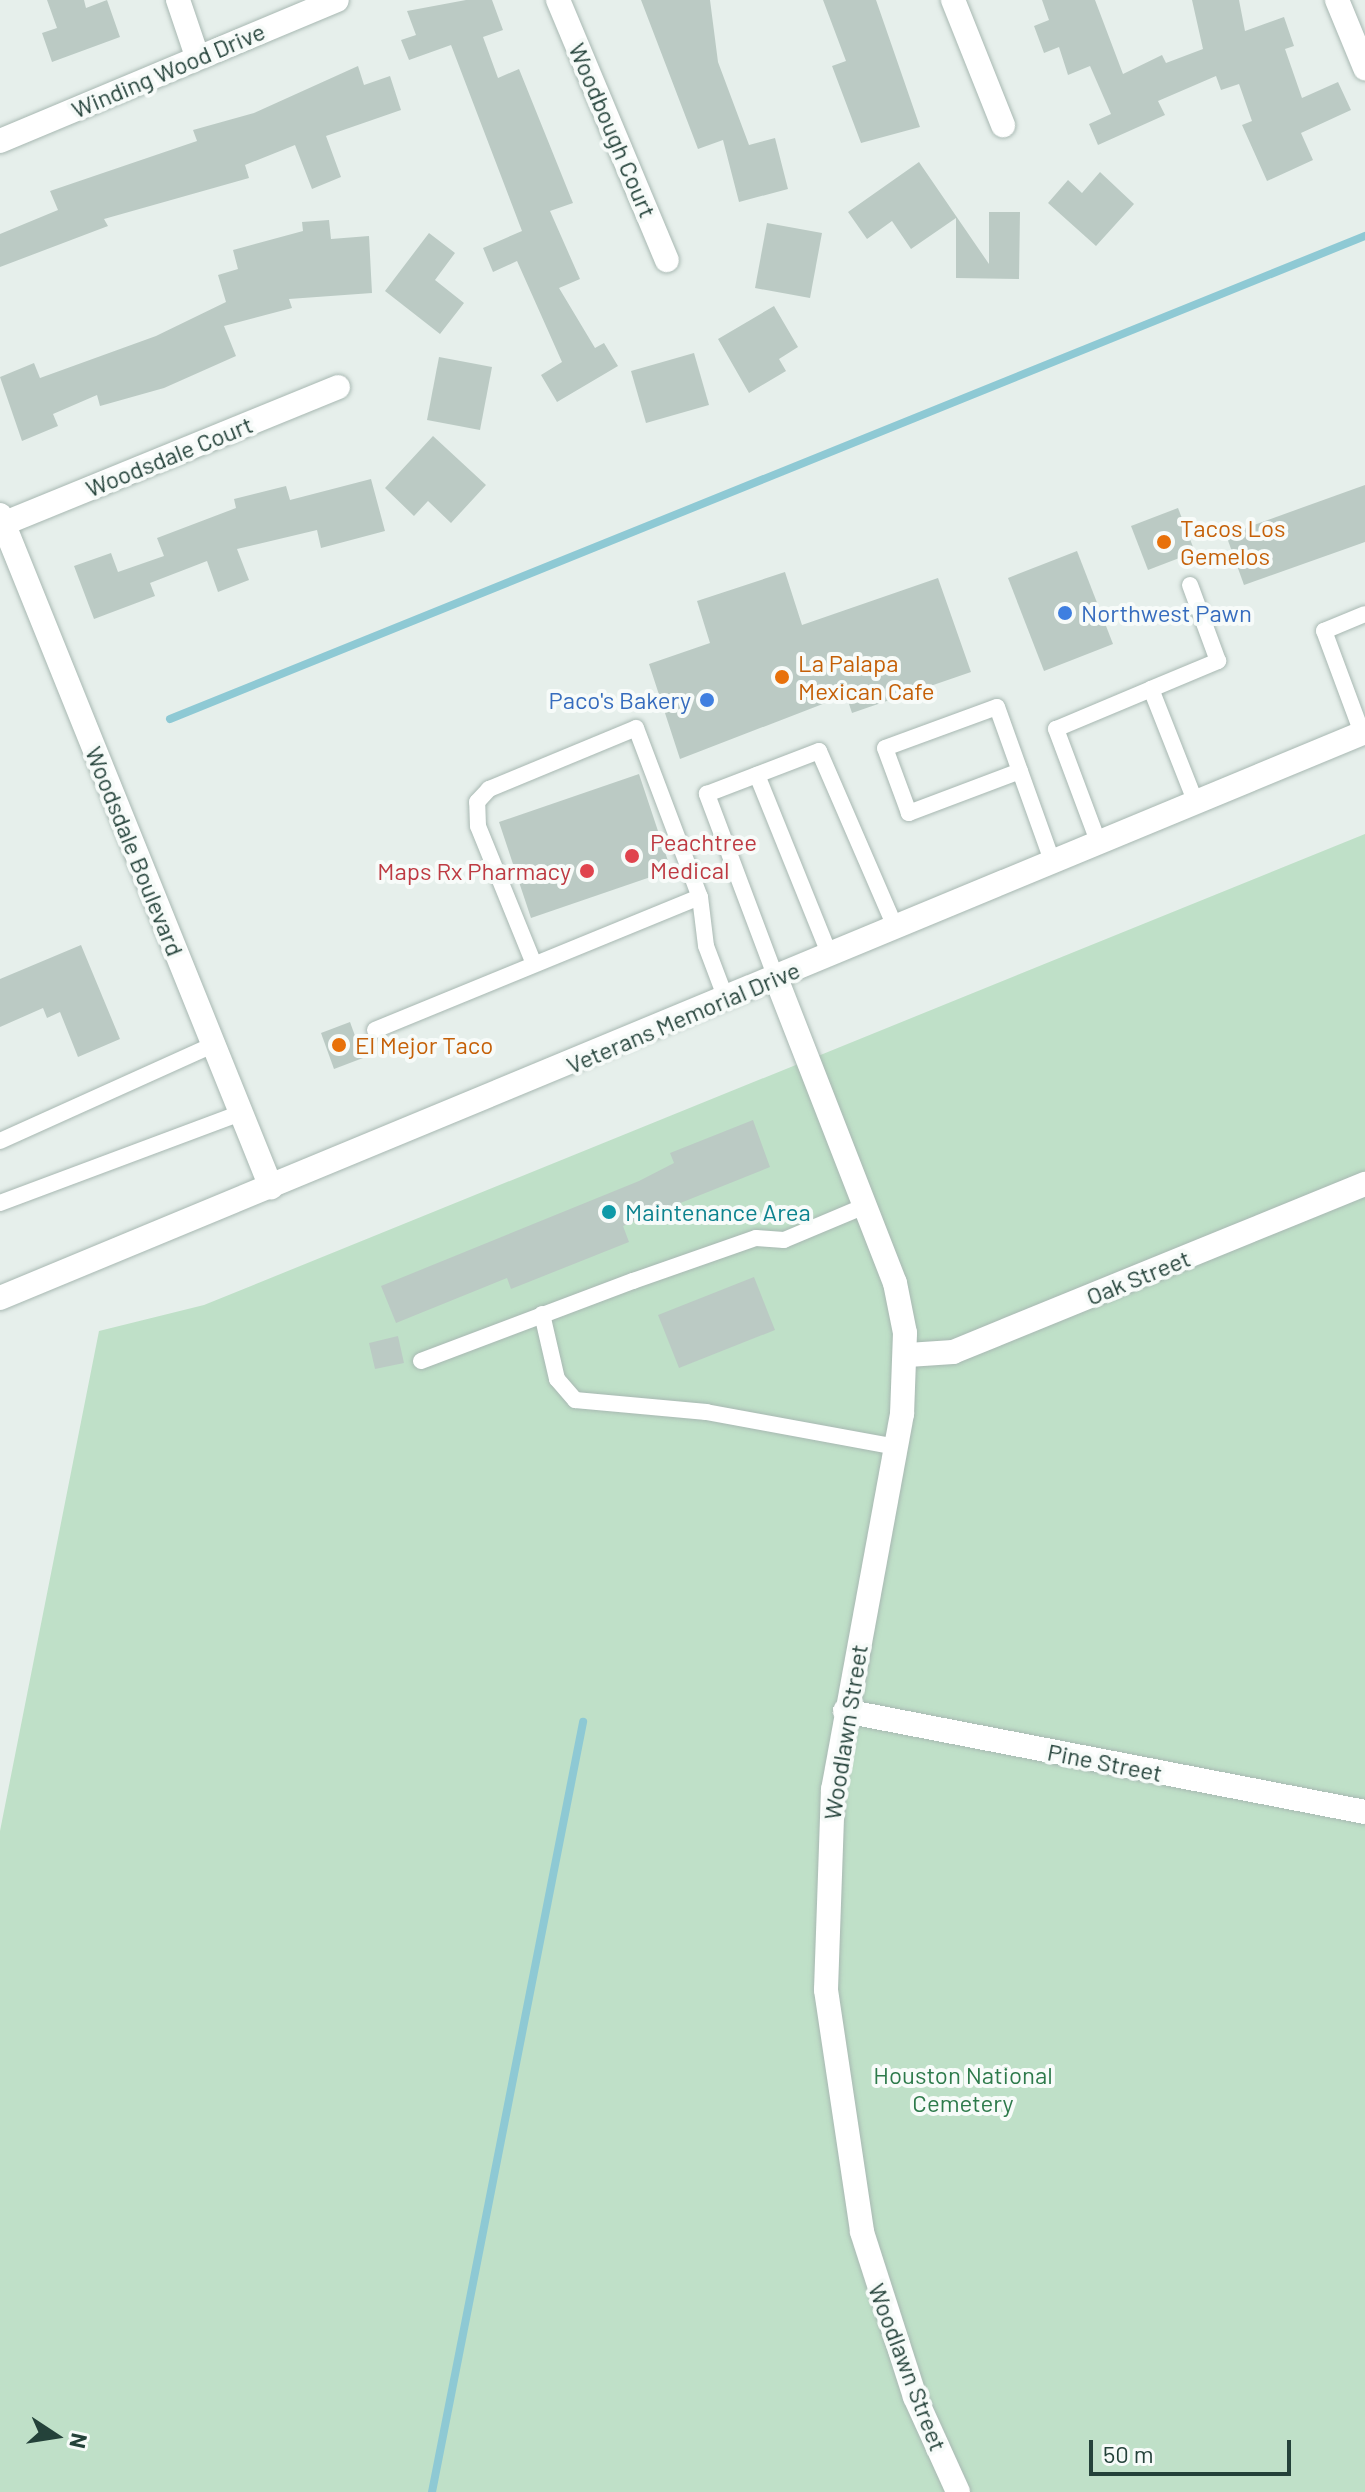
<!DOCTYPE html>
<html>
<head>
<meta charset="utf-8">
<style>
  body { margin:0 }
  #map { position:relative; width:1365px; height:2492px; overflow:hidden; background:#e6efeb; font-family:Barlow,sans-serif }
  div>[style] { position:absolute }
  .green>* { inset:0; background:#bfe0c8 }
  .stream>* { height:8px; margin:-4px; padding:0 4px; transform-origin:4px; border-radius:4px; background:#8ec9d4 }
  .building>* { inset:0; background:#bbcac4 }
  .roads { filter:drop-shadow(0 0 2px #a8b8b2) drop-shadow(0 0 2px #a8b8b2) }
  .lane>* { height:16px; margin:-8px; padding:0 8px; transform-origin:8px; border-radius:8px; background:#fff }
  .street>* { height:24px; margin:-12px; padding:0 12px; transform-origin:12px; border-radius:12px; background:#fff }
  .secondary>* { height:24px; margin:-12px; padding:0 12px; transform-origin:12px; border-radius:12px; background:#fff }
  .dots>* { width:22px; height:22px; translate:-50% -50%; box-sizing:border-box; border:4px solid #f7fbf9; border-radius:50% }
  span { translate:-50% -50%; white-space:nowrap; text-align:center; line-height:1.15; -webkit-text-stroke:8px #f7fbf9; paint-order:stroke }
  .street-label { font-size:24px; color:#24423a }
  .food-label { font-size:24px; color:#c56008 }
  .left { translate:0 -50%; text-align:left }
  .shop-label { font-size:24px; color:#366cbe }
  .right { translate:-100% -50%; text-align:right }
  .health-label { font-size:24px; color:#be3a42 }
  .culture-label { font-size:24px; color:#0d838f }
  .park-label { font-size:24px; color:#2d7a4b }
  .north { position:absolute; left:16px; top:2396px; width:80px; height:80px; -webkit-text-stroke:6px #f7fbf9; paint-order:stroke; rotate:102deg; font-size:22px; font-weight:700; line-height:32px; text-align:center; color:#24423a }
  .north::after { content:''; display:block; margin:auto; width:28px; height:36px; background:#24423a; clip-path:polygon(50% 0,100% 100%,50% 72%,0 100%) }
  .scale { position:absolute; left:1089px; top:2440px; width:202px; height:36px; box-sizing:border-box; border:4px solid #24423a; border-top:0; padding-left:10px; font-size:24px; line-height:28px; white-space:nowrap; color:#24423a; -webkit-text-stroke:6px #f7fbf9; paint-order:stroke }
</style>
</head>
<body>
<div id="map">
  <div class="green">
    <i style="clip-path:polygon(1365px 834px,1365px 2492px,0 2492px,0 1831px,99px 1331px,204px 1305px)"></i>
  </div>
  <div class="stream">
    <i style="left:170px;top:719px;width:1289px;rotate:-22.01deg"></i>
    <i style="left:432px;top:2492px;width:785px;rotate:-78.9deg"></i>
  </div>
  <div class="building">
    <i style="clip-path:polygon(47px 0,84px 0,86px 8px,107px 0,120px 37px,52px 62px,42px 33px,57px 28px)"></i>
    <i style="clip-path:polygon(466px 0,492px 0,503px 30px,483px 37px,498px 78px,519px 69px,573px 203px,550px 211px,580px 279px,559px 288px,595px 348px,604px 343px,618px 366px,557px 402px,541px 375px,562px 362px,517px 261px,493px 272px,483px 248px,522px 231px,451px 45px,409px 60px,401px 40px,416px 35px,407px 11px)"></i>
    <i style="clip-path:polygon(641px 0,710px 0,718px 62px,749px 145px,775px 138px,788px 189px,739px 202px,723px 140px,698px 149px)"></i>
    <i style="clip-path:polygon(823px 0,876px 0,920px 127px,861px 143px,832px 66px,846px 61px)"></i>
    <i style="clip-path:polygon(1042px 0,1095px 0,1123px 74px,1162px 55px,1166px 63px,1203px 49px,1192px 0,1239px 0,1245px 31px,1284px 17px,1294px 46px,1285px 49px,1302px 98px,1338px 82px,1351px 110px,1301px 133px,1313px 160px,1267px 181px,1242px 125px,1252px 121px,1239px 84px,1221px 90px,1216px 76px,1158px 101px,1165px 115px,1098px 145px,1089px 124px,1111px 114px,1090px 66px,1068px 75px,1059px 47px,1044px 53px,1034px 26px,1049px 20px)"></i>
    <i style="clip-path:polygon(358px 66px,364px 85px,390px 76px,401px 110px,326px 136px,341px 177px,312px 189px,295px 145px,245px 165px,249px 178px,104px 219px,108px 226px,0 267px,0 234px,58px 210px,50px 191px,197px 141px,193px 130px,254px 113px)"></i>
    <i style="clip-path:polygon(919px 162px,989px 264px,989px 212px,1020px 212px,1019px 279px,956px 278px,956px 218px,911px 249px,892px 221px,867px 239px,848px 212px)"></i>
    <i style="clip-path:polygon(1100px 172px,1134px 204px,1096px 246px,1048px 203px,1068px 180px,1082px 193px)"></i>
    <i style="clip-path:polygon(329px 220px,331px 239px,369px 236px,372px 293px,289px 299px,292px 308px,224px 326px,236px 356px,164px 388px,100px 406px,97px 395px,53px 414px,58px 426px,22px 441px,0 377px,34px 363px,40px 378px,156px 336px,226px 302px,218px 275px,238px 269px,233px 250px,303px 231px,302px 222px)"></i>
    <i style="clip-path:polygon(767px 223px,822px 233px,810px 298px,755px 288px)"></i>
    <i style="clip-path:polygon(429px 233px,455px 253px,435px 280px,464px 303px,440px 334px,385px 291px)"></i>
    <i style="clip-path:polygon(774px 306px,798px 347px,779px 359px,786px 371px,749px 393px,718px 339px)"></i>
    <i style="clip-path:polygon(694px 353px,709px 405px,646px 423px,631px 371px)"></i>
    <i style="clip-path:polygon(439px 357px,492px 367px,480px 430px,427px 420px)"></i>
    <i style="clip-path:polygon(433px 436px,486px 485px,451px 523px,428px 501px,414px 516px,385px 488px)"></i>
    <i style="clip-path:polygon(371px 479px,385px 531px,321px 548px,317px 530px,237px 549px,249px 580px,218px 592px,207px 561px,150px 583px,155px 596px,94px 619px,74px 566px,111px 553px,118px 572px,164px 556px,157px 538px,236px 508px,234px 499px,286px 486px,290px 500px)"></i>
    <i style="clip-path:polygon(1365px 485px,1365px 542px,1244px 585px,1226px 535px)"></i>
    <i style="clip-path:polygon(1178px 508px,1195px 552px,1148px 570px,1131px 526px)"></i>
    <i style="clip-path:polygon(1077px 551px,1113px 644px,1044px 671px,1008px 578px)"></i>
    <i style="clip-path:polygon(785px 572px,802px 625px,938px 578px,971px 672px,852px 713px,846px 695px,680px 759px,649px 664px,710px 643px,697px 601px)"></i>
    <i style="clip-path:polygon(639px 774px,671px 870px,531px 918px,499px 822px)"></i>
    <i style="clip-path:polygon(81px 945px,120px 1039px,78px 1057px,60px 1012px,47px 1018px,43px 1008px,0 1027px,0 979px)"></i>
    <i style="clip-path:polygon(350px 1022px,363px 1058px,334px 1069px,321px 1033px)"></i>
    <i style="clip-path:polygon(753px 1120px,770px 1167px,623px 1226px,629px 1242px,511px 1289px,507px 1278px,396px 1323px,381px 1286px,639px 1181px,674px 1163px,670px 1153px)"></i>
    <i style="clip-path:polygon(754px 1277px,775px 1330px,679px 1368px,658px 1315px)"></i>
    <i style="clip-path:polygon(398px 1336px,404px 1363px,375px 1369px,369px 1343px)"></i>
  </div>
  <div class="roads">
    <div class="lane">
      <i style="left:1151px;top:689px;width:73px;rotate:-22.7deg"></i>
      <i style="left:1218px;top:661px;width:81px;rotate:-110.2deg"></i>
      <i style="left:1362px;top:733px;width:109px;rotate:-110.4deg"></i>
      <i style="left:1324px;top:631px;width:44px;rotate:-22.5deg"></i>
      <i style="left:1020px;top:771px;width:119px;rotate:159.3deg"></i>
      <i style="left:909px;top:813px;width:69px;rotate:-110.3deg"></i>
      <i style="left:885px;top:748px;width:119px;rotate:-20.1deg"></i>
      <i style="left:997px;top:707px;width:166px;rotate:70.3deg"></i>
      <i style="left:757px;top:775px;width:195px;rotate:68deg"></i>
      <i style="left:1099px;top:844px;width:123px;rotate:-110.5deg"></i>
      <i style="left:1056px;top:729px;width:103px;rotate:-22.8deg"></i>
      <i style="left:1151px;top:689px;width:123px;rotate:68.5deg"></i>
      <i style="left:534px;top:964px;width:149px;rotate:-112.1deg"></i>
      <i style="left:478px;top:826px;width:24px;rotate:-92deg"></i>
      <i style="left:477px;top:802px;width:18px;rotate:-47deg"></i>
      <i style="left:489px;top:789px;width:159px;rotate:-22.5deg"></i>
      <i style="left:636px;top:728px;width:181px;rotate:69.3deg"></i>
      <i style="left:776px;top:978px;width:197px;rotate:-110.6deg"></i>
      <i style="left:707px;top:794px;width:120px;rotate:-21deg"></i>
      <i style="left:819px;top:751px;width:194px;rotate:66.6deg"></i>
      <i style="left:375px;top:1030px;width:351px;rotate:-22.3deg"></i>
      <i style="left:700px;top:897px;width:49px;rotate:83deg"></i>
      <i style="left:706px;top:946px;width:57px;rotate:69.3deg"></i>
      <i style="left:0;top:1141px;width:234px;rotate:-24.3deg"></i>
      <i style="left:0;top:1203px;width:257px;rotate:-20.5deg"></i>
      <i style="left:542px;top:1314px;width:67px;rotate:77deg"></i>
      <i style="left:557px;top:1379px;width:28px;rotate:49deg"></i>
      <i style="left:575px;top:1400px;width:132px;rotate:5.2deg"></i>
      <i style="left:706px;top:1412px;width:193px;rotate:10.4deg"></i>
      <i style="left:421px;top:1361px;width:227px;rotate:-20.7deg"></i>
      <i style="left:633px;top:1281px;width:130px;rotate:-19.3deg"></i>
      <i style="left:756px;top:1238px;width:28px;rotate:4deg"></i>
      <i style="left:784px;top:1240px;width:88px;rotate:-22.8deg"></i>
    </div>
    <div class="street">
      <i style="left:178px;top:0;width:59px;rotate:71.3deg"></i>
      <i style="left:558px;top:0;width:282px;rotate:67.3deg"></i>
      <i style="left:953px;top:0;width:135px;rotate:68.2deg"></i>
      <i style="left:1337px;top:0;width:74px;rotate:67.6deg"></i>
      <i style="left:0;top:141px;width:365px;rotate:-22.7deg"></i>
      <i style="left:0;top:515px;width:725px;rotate:68.04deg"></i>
      <i style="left:0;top:525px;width:365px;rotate:-22.2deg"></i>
      <i style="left:776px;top:978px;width:327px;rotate:68.7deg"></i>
      <i style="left:895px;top:1283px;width:51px;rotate:78.7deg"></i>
      <i style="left:905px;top:1333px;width:81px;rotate:92.1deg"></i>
      <i style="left:902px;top:1414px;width:381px;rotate:100.4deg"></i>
      <i style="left:833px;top:1789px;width:201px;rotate:92deg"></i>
      <i style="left:826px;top:1990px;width:245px;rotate:81.5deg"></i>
      <i style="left:862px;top:2232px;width:173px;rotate:72.2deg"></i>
      <i style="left:915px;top:2397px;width:104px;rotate:65.6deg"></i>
      <i style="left:908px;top:1355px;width:45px;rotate:-3.8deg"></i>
      <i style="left:953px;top:1352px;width:445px;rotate:-22.2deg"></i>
      <i style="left:845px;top:1711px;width:530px;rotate:10.99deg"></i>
    </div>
    <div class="secondary">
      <i style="left:0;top:1298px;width:1478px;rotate:-22.52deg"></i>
    </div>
  </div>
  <div class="dots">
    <i style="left:1164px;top:542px;background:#e8710a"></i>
    <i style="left:1065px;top:613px;background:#3f7fe0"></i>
    <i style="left:782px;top:677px;background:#e8710a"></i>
    <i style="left:707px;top:700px;background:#3f7fe0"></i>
    <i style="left:632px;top:856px;background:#e0444e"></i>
    <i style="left:587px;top:871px;background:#e0444e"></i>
    <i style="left:339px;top:1045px;background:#e8710a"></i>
    <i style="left:609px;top:1212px;background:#0f9aa8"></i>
  </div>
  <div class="street-label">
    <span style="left:168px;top:70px;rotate:-23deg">Winding Wood Drive</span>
    <span style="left:613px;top:130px;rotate:67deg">Woodbough Court</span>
    <span style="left:169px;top:456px;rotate:-22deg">Woodsdale Court</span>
    <span style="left:135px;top:851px;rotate:68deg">Woodsdale Boulevard</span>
    <span style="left:683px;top:1017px;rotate:-23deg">Veterans Memorial Drive</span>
    <span style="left:1138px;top:1277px;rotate:-22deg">Oak Street</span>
    <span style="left:845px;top:1732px;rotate:-81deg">Woodlawn Street</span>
    <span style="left:1105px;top:1762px;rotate:11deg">Pine Street</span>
    <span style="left:908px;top:2367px;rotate:69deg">Woodlawn Street</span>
  </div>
  <div class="food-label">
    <span class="left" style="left:1180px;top:542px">Tacos Los<br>Gemelos</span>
    <span class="left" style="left:798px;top:677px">La Palapa<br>Mexican Cafe</span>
    <span class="left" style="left:355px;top:1045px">El Mejor Taco</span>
  </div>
  <div class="shop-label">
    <span class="left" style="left:1081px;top:613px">Northwest Pawn</span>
    <span class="right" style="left:691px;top:700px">Paco's Bakery</span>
  </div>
  <div class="health-label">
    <span class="left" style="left:650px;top:856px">Peachtree<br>Medical</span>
    <span class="right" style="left:571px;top:871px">Maps Rx Pharmacy</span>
  </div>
  <div class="culture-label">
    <span class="left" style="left:625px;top:1212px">Maintenance Area</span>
  </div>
  <div class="park-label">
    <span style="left:963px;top:2089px">Houston National<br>Cemetery</span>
  </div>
  <div class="north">N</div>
  <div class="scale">50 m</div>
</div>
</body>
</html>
